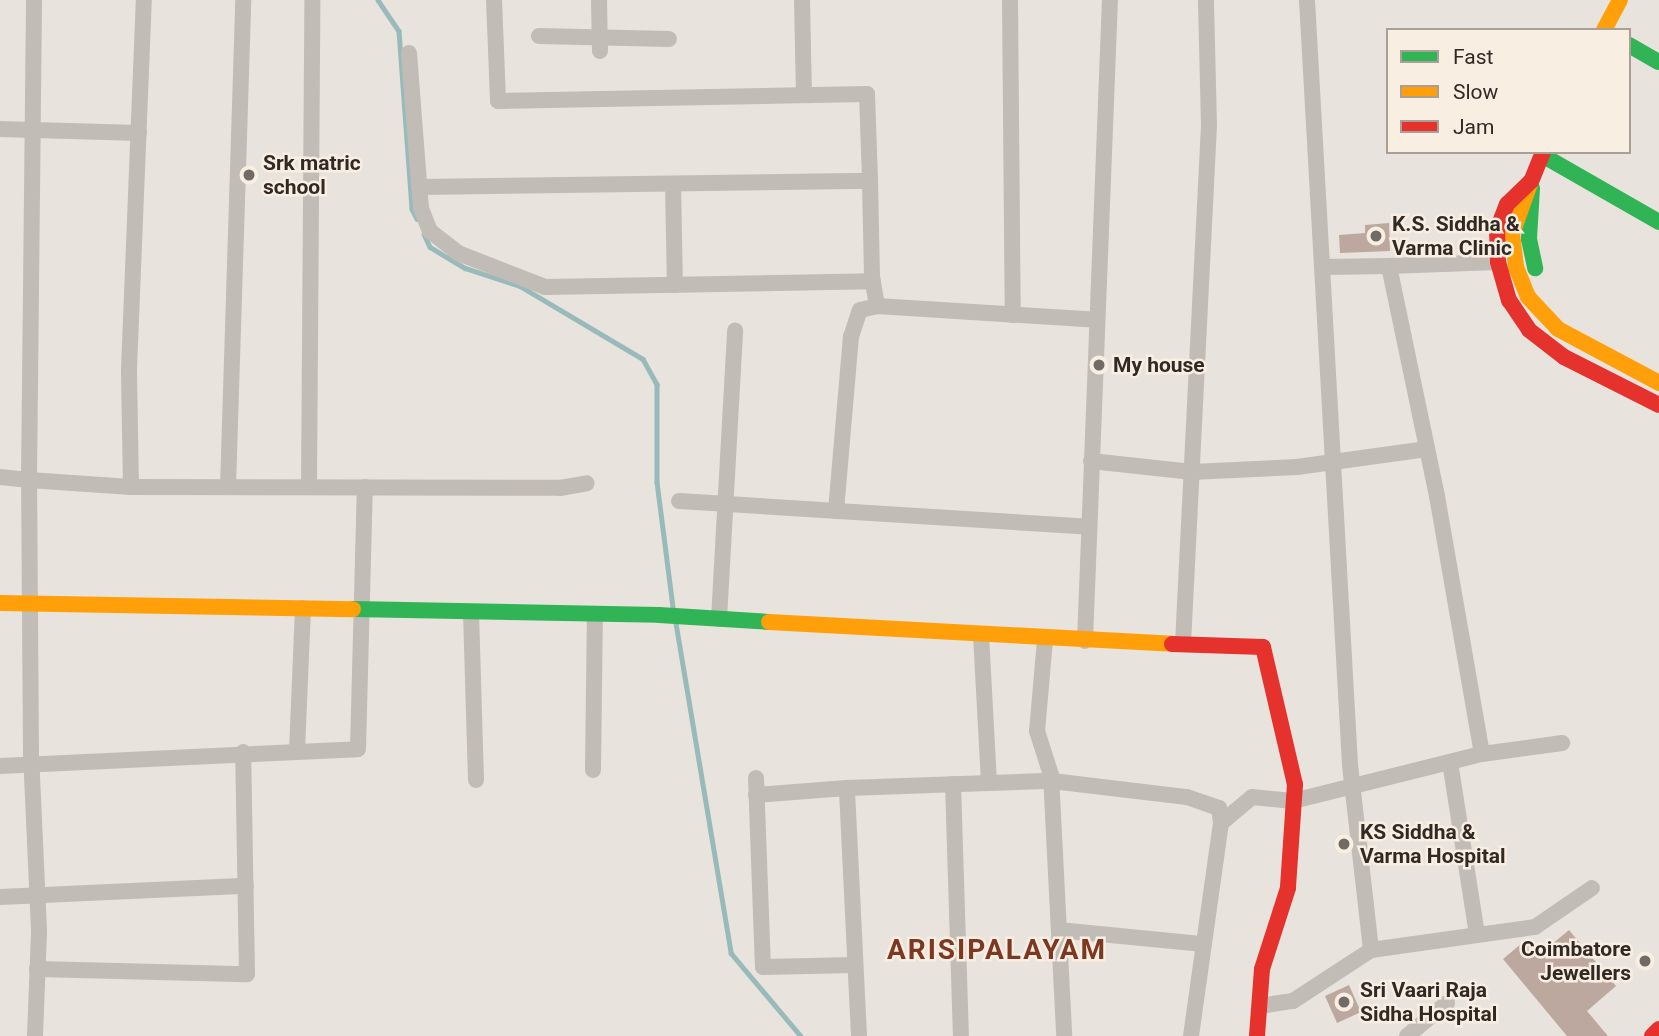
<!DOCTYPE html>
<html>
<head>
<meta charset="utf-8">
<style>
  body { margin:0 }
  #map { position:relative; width:1659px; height:1036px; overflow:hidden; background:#e9e3dd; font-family:Roboto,sans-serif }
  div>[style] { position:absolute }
  .stream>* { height:4.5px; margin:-2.25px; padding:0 2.25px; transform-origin:2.25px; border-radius:2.25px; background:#99baba }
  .building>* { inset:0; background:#bca89f }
  .street>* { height:16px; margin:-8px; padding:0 8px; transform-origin:8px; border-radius:8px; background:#c2bcb6 }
  .fast>* { height:16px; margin:-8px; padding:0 8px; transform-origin:8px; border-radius:8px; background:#30b455 }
  .slow>* { height:16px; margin:-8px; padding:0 8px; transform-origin:8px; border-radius:8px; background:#ff9f0a }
  .jam>* { height:16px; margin:-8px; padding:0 8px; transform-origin:8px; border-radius:8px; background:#e5322d }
  .dots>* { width:19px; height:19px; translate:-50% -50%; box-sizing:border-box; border:4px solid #f8eee2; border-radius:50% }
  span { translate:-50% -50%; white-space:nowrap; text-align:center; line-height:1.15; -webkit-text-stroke:5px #f8eee2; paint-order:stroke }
  .poi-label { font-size:21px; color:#322925; font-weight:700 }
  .left { translate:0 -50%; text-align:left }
  .right { translate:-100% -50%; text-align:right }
  .district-label { font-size:28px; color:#7e3821; font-weight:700; letter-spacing:2px }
  .legend { position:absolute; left:1386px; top:28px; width:245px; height:126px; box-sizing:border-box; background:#f8eee2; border:2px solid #a99f96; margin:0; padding:9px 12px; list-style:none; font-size:21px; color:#322925 }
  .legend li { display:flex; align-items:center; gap:14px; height:35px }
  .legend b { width:35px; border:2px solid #a99f96 }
</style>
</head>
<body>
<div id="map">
  <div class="stream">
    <i style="left:378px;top:0;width:37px;rotate:56deg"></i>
    <i style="left:399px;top:31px;width:178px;rotate:85.8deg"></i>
    <i style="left:412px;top:209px;width:11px;rotate:63deg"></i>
    <i style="left:424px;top:234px;width:14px;rotate:65deg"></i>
    <i style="left:430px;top:247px;width:41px;rotate:31deg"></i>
    <i style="left:465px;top:268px;width:58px;rotate:18.1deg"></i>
    <i style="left:520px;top:286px;width:143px;rotate:30.7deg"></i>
    <i style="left:643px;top:359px;width:29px;rotate:61deg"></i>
    <i style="left:657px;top:384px;width:98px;rotate:90deg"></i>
    <i style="left:657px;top:482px;width:126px;rotate:82.7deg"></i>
    <i style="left:676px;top:623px;width:335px;rotate:80.5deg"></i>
    <i style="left:731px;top:953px;width:109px;rotate:49.9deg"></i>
  </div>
  <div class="building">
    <i style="clip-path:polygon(1389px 223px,1390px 251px,1340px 253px,1339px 235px,1365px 233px,1365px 225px)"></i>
    <i style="clip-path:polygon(1569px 930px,1616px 986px,1587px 1011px,1608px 1036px,1567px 1036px,1503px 959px,1527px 939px,1540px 954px)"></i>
    <i style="clip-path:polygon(1349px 985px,1361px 1012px,1337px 1023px,1325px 996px)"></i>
  </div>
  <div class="street">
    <i style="left:494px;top:0;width:101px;rotate:87.7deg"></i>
    <i style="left:498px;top:101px;width:369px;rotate:-1.1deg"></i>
    <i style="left:867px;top:94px;width:87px;rotate:88deg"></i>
    <i style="left:599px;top:0;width:51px;rotate:88.9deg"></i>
    <i style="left:802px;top:0;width:95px;rotate:88.8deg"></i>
    <i style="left:1010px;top:0;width:315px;rotate:89.5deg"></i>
    <i style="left:1307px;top:0;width:766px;rotate:86.78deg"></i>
    <i style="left:1350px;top:765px;width:186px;rotate:83.5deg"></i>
    <i style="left:539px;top:36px;width:130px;rotate:1.3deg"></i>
    <i style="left:409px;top:53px;width:155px;rotate:85.6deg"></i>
    <i style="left:421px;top:208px;width:25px;rotate:69deg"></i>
    <i style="left:430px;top:231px;width:36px;rotate:38deg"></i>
    <i style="left:458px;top:253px;width:93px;rotate:21.3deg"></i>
    <i style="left:545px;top:287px;width:328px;rotate:-1deg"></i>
    <i style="left:0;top:129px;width:139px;rotate:1.6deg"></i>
    <i style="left:673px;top:184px;width:101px;rotate:88.9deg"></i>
    <i style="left:420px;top:187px;width:450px;rotate:-0.8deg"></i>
    <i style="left:870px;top:181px;width:96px;rotate:88.8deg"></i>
    <i style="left:872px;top:277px;width:29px;rotate:80deg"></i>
    <i style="left:877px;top:306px;width:220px;rotate:3.6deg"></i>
    <i style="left:1323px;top:267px;width:66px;rotate:-0.9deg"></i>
    <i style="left:1091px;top:461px;width:102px;rotate:6.2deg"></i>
    <i style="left:1192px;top:472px;width:105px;rotate:-2.7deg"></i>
    <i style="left:1297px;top:467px;width:131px;rotate:-7.9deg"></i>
    <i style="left:0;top:477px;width:29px;rotate:6deg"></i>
    <i style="left:29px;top:480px;width:480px;rotate:-89.4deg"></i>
    <i style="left:131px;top:487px;width:429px;rotate:0.1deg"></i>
    <i style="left:560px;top:488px;width:27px;rotate:-10deg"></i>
    <i style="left:228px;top:487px;width:487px;rotate:-88.2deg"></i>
    <i style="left:309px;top:487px;width:487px;rotate:-89.6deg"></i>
    <i style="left:679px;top:501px;width:411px;rotate:3.6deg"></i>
    <i style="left:836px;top:511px;width:175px;rotate:-85.1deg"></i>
    <i style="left:851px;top:337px;width:28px;rotate:-72deg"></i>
    <i style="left:860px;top:310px;width:17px;rotate:-13deg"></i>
    <i style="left:471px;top:612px;width:168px;rotate:88.3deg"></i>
    <i style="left:719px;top:619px;width:289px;rotate:-86.8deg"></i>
    <i style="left:981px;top:635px;width:148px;rotate:86.9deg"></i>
    <i style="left:1045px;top:640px;width:91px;rotate:95deg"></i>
    <i style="left:1037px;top:731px;width:46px;rotate:72.3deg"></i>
    <i style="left:1051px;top:775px;width:261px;rotate:87.1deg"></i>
    <i style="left:1085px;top:641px;width:641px;rotate:-87.77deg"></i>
    <i style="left:1183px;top:644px;width:519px;rotate:-87.13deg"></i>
    <i style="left:1209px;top:126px;width:126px;rotate:-91.4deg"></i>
    <i style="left:297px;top:751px;width:143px;rotate:-87.6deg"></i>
    <i style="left:1482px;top:754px;width:81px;rotate:-7.8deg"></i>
    <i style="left:1450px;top:762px;width:175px;rotate:81.1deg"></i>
    <i style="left:0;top:766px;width:358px;rotate:-2.7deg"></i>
    <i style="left:358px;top:749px;width:262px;rotate:-88.5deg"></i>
    <i style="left:593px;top:770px;width:156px;rotate:-89.3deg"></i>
    <i style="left:756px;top:778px;width:189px;rotate:87.9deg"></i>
    <i style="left:763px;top:967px;width:92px;rotate:-1.2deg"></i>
    <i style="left:953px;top:784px;width:252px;rotate:88.2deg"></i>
    <i style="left:756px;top:795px;width:91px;rotate:-4.4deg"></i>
    <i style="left:0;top:897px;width:246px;rotate:-2.6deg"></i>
    <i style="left:1059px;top:930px;width:145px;rotate:5.6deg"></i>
    <i style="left:37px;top:969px;width:210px;rotate:1.4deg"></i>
    <i style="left:247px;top:974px;width:222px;rotate:-91deg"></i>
    <i style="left:1260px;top:1006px;width:33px;rotate:-9deg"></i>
    <i style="left:1293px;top:1001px;width:93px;rotate:-33.2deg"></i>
    <i style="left:1371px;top:950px;width:166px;rotate:-8deg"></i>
    <i style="left:1535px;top:927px;width:69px;rotate:-34.4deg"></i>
    <i style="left:35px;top:1036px;width:106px;rotate:-87.8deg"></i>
    <i style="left:39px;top:930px;width:174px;rotate:-92.6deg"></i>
    <i style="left:31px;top:756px;width:276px;rotate:-90.4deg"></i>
    <i style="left:29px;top:480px;width:102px;rotate:3.9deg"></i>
    <i style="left:131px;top:487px;width:118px;rotate:-91deg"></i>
    <i style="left:129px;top:369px;width:369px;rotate:-87.7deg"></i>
    <i style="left:859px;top:1036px;width:248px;rotate:-92.8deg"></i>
    <i style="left:847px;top:788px;width:205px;rotate:-2deg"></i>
    <i style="left:1052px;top:781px;width:136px;rotate:6.8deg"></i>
    <i style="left:1187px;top:797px;width:34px;rotate:19deg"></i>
    <i style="left:1219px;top:808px;width:15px;rotate:82deg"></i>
    <i style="left:1221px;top:823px;width:40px;rotate:-40deg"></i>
    <i style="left:1252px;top:797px;width:41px;rotate:5.6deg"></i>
    <i style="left:1293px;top:801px;width:195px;rotate:-14deg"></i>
    <i style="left:1482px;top:754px;width:262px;rotate:-99.9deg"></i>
    <i style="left:1437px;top:496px;width:235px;rotate:-101.8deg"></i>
    <i style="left:1389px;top:266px;width:109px;rotate:-2.1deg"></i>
    <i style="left:1191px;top:1036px;width:215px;rotate:-82deg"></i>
    <i style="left:1407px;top:1036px;width:52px;rotate:-39.5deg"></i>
  </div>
  <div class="fast">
    <i style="left:1629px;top:45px;width:34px;rotate:30deg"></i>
    <i style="left:1542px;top:155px;width:135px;rotate:29.8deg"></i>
    <i style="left:1532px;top:188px;width:51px;rotate:93.4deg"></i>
    <i style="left:1529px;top:239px;width:30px;rotate:78deg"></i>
    <i style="left:353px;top:609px;width:306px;rotate:1.1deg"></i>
    <i style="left:659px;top:615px;width:110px;rotate:3.6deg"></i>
  </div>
  <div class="slow">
    <i style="left:1604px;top:30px;width:34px;rotate:-62deg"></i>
    <i style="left:1531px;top:181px;width:56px;rotate:109.7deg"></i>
    <i style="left:1512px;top:234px;width:33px;rotate:83deg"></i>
    <i style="left:1516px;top:267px;width:32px;rotate:68deg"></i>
    <i style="left:1528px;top:297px;width:44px;rotate:46.8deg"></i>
    <i style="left:1558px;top:329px;width:115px;rotate:28.1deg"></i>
    <i style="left:0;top:603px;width:353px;rotate:1deg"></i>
    <i style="left:769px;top:622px;width:404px;rotate:3.1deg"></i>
  </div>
  <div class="jam">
    <i style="left:1543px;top:152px;width:31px;rotate:112deg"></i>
    <i style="left:1531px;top:181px;width:33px;rotate:136deg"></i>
    <i style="left:1507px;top:204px;width:28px;rotate:111deg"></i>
    <i style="left:1497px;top:230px;width:32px;rotate:88deg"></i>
    <i style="left:1498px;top:262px;width:40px;rotate:74deg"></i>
    <i style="left:1509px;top:300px;width:36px;rotate:56deg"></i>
    <i style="left:1529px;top:330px;width:44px;rotate:37.6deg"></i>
    <i style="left:1564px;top:357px;width:106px;rotate:26.8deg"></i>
    <i style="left:1172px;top:644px;width:91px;rotate:1.9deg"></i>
    <i style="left:1263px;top:647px;width:141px;rotate:76.9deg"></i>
    <i style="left:1295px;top:784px;width:104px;rotate:93.9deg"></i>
    <i style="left:1288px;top:888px;width:85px;rotate:107.8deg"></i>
    <i style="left:1262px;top:969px;width:67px;rotate:94.3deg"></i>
    <i style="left:1652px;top:1036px;width:10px;rotate:-45deg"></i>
  </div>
  <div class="dots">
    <i style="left:249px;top:175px;background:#726a65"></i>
    <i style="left:1376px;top:236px;background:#726a65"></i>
    <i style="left:1099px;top:365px;background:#726a65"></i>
    <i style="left:1344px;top:844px;background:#726a65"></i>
    <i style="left:1645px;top:961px;background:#726a65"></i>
    <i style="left:1344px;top:1002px;background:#726a65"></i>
  </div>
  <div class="poi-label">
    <span class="left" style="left:263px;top:175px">Srk matric<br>school</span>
    <span class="left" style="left:1392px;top:236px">K.S. Siddha &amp;<br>Varma Clinic</span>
    <span class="left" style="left:1113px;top:365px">My house</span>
    <span class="left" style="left:1360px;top:844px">KS Siddha &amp;<br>Varma Hospital</span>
    <span class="right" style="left:1631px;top:961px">Coimbatore<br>Jewellers</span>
    <span class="left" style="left:1360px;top:1002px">Sri Vaari Raja<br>Sidha Hospital</span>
  </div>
  <div class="district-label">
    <span style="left:997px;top:950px">ARISIPALAYAM</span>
  </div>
  <ul class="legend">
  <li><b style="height:9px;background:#30b455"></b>Fast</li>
  <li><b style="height:9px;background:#ff9f0a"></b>Slow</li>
  <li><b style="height:9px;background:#e5322d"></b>Jam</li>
  </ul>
</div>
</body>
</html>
